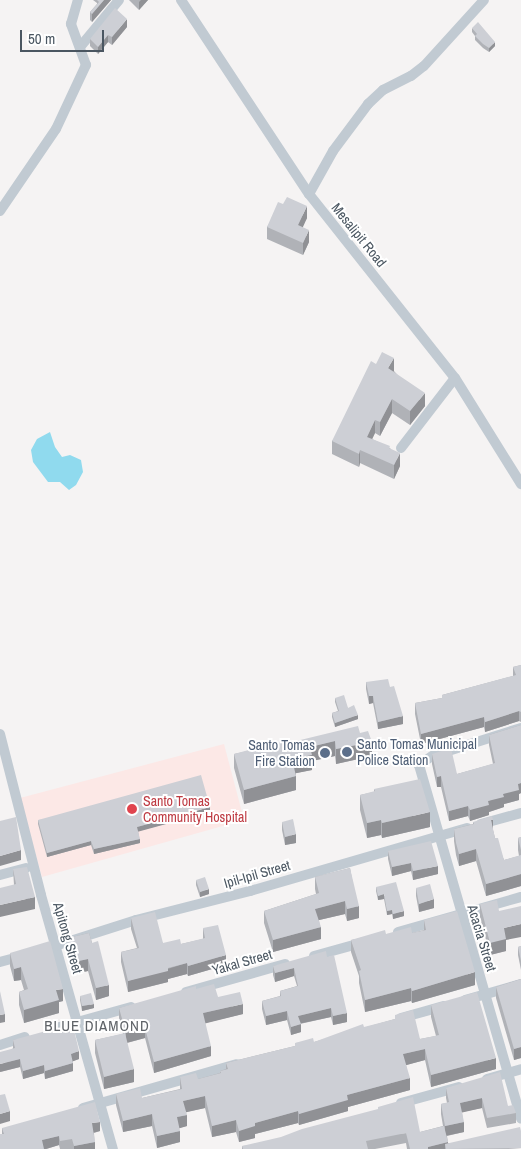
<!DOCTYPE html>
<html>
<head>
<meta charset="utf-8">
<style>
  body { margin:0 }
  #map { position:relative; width:521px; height:1149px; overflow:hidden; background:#f5f3f3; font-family:"Archivo Narrow",sans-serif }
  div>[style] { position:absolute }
  .medical>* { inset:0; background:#fce8e6 }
  .water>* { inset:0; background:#90daee }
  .minor>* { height:10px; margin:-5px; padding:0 5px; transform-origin:5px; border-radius:5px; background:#c1cad2 }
  .wall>* { inset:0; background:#b0b2b7 }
  .shaded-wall>* { inset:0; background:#909195 }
  .building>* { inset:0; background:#cdcfd5 }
  .dots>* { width:14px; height:14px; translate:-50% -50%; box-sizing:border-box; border:2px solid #fff; border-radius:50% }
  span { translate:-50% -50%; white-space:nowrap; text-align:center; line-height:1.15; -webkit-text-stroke:4px #fff; paint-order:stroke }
  .street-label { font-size:14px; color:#4a5661 }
  .service-label { font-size:14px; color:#4e5e75 }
  .left { translate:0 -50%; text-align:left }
  .right { translate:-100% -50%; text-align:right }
  .health-label { font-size:14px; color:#be3a42 }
  .neighbourhood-label { font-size:15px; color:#5f6368; letter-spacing:1px }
  .scale { position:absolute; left:20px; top:30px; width:84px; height:22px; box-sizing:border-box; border:2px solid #4a5661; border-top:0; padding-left:6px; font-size:15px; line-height:18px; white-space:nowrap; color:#4a5661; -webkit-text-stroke:4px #fff; paint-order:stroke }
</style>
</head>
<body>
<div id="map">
  <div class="medical">
    <i style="clip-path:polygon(224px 744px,244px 820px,42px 877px,20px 798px)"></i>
  </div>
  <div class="water">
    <i style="clip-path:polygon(50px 432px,55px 447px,62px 457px,70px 455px,81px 460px,83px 472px,76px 485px,69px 490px,60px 482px,48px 482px,33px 462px,31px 450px,37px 439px)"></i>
  </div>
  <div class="minor">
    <i style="left:181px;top:0;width:232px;rotate:56.6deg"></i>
    <i style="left:309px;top:194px;width:235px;rotate:51.6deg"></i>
    <i style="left:455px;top:378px;width:125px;rotate:58.1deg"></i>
    <i style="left:80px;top:47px;width:61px;rotate:-50.3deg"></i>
    <i style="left:309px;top:194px;width:49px;rotate:-60.8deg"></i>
    <i style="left:333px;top:151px;width:59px;rotate:-53.3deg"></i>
    <i style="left:368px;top:104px;width:21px;rotate:-43deg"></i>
    <i style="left:383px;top:90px;width:31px;rotate:-27deg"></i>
    <i style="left:411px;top:76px;width:16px;rotate:-38deg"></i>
    <i style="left:424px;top:66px;width:89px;rotate:-47.7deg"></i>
    <i style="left:0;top:211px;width:99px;rotate:-55.7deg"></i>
    <i style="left:56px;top:129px;width:71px;rotate:-64.9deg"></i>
    <i style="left:86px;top:65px;width:44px;rotate:-110.1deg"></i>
    <i style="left:71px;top:24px;width:25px;rotate:-74deg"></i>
    <i style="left:401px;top:448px;width:88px;rotate:-52.4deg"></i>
    <i style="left:521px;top:728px;width:93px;rotate:162.5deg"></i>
    <i style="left:432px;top:756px;width:16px;rotate:145deg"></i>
    <i style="left:419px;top:765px;width:368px;rotate:73.9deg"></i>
    <i style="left:0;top:734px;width:166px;rotate:75.7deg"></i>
    <i style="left:41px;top:895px;width:264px;rotate:74.2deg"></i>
    <i style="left:481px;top:824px;width:41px;rotate:-15.4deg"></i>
    <i style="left:0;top:875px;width:27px;rotate:-15deg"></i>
    <i style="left:398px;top:932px;width:128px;rotate:-15.9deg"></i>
    <i style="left:39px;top:951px;width:102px;rotate:-17.7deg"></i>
    <i style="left:136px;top:920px;width:118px;rotate:-14.3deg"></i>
    <i style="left:250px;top:891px;width:226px;rotate:-16.2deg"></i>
    <i style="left:314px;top:956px;width:53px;rotate:-15.4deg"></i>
    <i style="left:0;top:962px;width:24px;rotate:-15deg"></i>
    <i style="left:186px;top:992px;width:103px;rotate:-15.8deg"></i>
    <i style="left:465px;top:1000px;width:58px;rotate:-15.9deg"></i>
    <i style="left:401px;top:1018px;width:45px;rotate:-15.6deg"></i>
    <i style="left:56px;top:1028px;width:78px;rotate:-15.6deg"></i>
    <i style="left:0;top:1045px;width:26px;rotate:-18deg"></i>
    <i style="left:487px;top:1079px;width:35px;rotate:-16deg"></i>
    <i style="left:401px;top:1103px;width:60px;rotate:-15.4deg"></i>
    <i style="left:83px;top:1108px;width:160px;rotate:-15.9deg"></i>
  </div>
  <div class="wall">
    <i style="clip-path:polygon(93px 0,111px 0,92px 22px,90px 20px,90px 12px,97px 4px,97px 3px)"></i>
    <i style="clip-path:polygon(129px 0,148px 0,139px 10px)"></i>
    <i style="clip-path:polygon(127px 27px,112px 45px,108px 42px,98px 54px,90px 46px,90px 39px)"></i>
    <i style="clip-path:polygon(472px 28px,495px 46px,489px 52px,483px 48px,475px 40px,475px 36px,472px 32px)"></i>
    <i style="clip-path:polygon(283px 204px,307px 218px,302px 227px,309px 242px,303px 255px,267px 239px,267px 227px)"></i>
    <i style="clip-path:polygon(394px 371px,425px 406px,410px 425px,392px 413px,380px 436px,375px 433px,372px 439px,390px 448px,400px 466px,394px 479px,360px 463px,359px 467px,332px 454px,332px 441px)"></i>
    <i style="clip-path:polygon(521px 665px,521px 722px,519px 721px,485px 732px,484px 727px,421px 744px,415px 714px,415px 703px,442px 698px,442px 695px,513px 676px,513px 667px)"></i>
    <i style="clip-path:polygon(366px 682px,390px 687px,403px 724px,378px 729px,373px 703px,369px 704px,366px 689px)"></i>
    <i style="clip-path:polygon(335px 698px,348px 708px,358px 719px,335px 727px,332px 717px,332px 713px,338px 711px,335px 702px)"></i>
    <i style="clip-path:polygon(521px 725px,521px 793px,519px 794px,519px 800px,504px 804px,504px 807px,489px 812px,489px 815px,470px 821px,468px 816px,449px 821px,441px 787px,437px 787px,432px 764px,432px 754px,457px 774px,493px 764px,489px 745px,489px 735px)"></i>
    <i style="clip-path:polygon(360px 733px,372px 756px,336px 764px,335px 756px,312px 761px,312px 770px,296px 773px,296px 790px,244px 804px,234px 768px,234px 754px,288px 743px)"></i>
    <i style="clip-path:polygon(374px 789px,430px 827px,382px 838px,381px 835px,367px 838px,360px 810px,360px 795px,374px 792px)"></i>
    <i style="clip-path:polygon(210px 812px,138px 831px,140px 843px,94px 854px,91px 845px,47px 857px,38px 824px,38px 820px)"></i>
    <i style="clip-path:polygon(282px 822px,296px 843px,285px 845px,282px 830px)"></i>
    <i style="clip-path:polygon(473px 822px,493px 830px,495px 838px,504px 860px,519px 856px,518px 850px,518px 838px,521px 837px,521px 886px,486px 896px,476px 861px,459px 866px,456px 855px,454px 841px,454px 829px,473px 824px)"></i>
    <i style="clip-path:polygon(388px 851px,438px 874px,413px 880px,411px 871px,392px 876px,388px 859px)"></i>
    <i style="clip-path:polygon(350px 868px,359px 918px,347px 921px,345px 914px,319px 920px,321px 939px,273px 952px,264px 923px,264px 911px,316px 894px,315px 889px,315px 877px)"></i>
    <i style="clip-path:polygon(13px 869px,35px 909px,14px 885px)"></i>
    <i style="clip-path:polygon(196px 880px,209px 894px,200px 897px,196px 885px)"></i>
    <i style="clip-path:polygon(376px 887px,404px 916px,393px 919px,392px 914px,387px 915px,384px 899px,378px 900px,376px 891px)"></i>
    <i style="clip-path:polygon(416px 888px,434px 908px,419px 912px,416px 896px)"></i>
    <i style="clip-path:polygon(480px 904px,499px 911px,506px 940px,506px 951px,490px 955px,480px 917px)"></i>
    <i style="clip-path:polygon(131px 918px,163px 943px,181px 944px,203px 939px,203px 928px,226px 965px,188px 976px,187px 974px,168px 979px,168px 982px,128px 992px,121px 962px,121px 952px,137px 948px,131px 929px)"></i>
    <i style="clip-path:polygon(424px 920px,475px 985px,412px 1003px,411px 1001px,365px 1012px,359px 983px,359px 976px,351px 952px,351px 940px,386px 934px,412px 933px,424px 930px)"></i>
    <i style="clip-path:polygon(89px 933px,109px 996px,96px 1000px,88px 971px,74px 974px,68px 950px,68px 938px)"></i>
    <i style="clip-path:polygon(521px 946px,521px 970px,518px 955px,518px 947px)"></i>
    <i style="clip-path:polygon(10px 953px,63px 1001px,59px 1002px,59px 1013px,24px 1023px,19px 1005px,19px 992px,24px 990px,21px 980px,14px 981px,10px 966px)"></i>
    <i style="clip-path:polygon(327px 957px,347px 1022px,333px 1025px,331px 1017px,300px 1024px,301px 1032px,291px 1035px,287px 1020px,266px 1025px,262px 1009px,262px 1001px,280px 996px,280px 991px,297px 986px,294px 976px,275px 982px,273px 975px,273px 966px)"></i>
    <i style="clip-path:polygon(521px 979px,521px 1058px,514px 1060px,496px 998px,496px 987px)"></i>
    <i style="clip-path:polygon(196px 989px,218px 997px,243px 1014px,205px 1023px,211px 1056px,154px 1073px,145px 1038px,127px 1043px,134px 1082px,104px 1089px,95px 1053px,95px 1040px,123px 1034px,119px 1018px,119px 1008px)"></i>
    <i style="clip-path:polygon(80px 996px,94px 1008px,82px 1011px,80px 1000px)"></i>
    <i style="clip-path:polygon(431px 1005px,496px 1069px,431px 1087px,425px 1060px,406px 1065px,410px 1090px,348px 1107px,348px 1111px,299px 1125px,298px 1123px,255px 1134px,255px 1138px,239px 1142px,236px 1132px,212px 1137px,205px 1108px,186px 1112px,187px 1126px,179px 1128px,180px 1142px,157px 1148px,152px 1126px,123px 1132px,116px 1105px,116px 1094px,142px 1098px,180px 1089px,180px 1077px,198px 1079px,220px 1073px,220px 1071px,226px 1069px,226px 1063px,295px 1046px,295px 1043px,314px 1042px,395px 1019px,395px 1015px,420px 1039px,436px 1036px,431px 1017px)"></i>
    <i style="clip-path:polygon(70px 1031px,79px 1059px,73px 1061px,73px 1071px,45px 1079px,44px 1073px,23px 1079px,20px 1067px,0 1072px,13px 1048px,13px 1040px)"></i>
    <i style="clip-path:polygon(446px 1088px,508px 1106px,516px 1113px,516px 1123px,487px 1128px,482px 1108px,462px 1112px,464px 1132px,447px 1136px,448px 1143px,521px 1149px,407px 1149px,406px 1143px,375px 1149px,242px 1149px,242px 1146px,420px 1132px,443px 1126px,441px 1114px,441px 1104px,447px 1103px,446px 1098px)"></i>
    <i style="clip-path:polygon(2px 1128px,100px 1131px,94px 1133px,95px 1149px,60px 1149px,59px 1145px,46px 1149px,0 1149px,2px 1134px)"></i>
  </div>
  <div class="shaded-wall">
    <i style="clip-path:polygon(104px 0,111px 0,92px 22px,92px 14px)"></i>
    <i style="clip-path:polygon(141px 0,148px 0,139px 10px,139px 2px)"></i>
    <i style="clip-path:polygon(127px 19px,127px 27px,112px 45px,112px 37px)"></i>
    <i style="clip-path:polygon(108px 35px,108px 42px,98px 54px,98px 47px)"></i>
    <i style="clip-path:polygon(495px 42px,495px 46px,489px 52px,489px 48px)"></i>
    <i style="clip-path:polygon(307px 206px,307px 218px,298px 238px,298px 225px)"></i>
    <i style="clip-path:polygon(309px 230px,309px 242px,303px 255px,303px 243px)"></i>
    <i style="clip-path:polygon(394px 358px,394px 371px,388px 382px,388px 368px)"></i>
    <i style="clip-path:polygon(425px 393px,425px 406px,410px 425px,410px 411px)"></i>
    <i style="clip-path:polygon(392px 399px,392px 413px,380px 436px,380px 422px)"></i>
    <i style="clip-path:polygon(375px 420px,375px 433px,367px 450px,367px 437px)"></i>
    <i style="clip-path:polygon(360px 450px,360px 463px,359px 467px,359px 454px)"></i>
    <i style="clip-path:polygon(400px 453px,400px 466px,394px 479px,394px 465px)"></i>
    <i style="clip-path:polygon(369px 696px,373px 696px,373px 703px,369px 704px)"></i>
    <i style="clip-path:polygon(519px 711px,519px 721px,485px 732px,485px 722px)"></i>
    <i style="clip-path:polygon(358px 715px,358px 719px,335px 727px,335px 723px)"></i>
    <i style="clip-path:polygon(403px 716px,403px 724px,378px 729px,378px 722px)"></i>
    <i style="clip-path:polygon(484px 717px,484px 727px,421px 744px,421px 734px)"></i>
    <i style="clip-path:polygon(335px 741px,335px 756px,312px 761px,312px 770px,292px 774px,292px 759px,310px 747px)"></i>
    <i style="clip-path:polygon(372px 742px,372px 756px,336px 764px,336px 749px)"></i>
    <i style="clip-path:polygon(296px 776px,296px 790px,244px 804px,244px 790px)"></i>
    <i style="clip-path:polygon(441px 776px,441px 787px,437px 787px,437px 777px)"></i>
    <i style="clip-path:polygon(521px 783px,521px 793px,519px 794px,519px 800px,504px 804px,504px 807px,489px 812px,489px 815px,470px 821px,470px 810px,503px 794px,518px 784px)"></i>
    <i style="clip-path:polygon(468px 806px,468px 816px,449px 821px,449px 811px)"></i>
    <i style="clip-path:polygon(210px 807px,210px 812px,137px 832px,137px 827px)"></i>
    <i style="clip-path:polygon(430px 812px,430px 827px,382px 838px,382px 823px)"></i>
    <i style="clip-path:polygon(381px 820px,381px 835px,367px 838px,367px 823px)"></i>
    <i style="clip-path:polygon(491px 820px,493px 820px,493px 832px)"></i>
    <i style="clip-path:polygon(296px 834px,296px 843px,285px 845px,285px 837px)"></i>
    <i style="clip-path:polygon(140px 839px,140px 843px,94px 854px,94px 849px)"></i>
    <i style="clip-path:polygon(91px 841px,91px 845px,47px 857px,47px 853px)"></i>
    <i style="clip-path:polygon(476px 849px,476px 861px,459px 866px,459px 854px)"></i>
    <i style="clip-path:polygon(21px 850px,21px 860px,0 866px,0 856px)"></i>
    <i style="clip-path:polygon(411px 863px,411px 871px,392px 876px,392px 867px)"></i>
    <i style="clip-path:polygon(438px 866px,438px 874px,413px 880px,413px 871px)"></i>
    <i style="clip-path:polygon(521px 874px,521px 886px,486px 896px,486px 884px)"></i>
    <i style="clip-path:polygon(209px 889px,209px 894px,200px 897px,200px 892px)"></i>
    <i style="clip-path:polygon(384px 894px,384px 899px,378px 900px,378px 896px)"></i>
    <i style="clip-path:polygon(35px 897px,35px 909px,0 917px,0 905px)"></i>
    <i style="clip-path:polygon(434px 899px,434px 908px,419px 912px,419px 904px)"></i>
    <i style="clip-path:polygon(345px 901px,345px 914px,315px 921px,315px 909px)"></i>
    <i style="clip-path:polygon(359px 906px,359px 918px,347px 921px,347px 909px)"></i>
    <i style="clip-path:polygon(392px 910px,392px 914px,387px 915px,387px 911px)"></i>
    <i style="clip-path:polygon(404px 911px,404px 916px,393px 919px,393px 914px)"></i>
    <i style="clip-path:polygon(521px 924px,521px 937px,506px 940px,506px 951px,490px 955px,490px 943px,504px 928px)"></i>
    <i style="clip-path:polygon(321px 927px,321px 939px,273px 952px,273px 940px)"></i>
    <i style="clip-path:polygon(226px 955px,226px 965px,188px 976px,188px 966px)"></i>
    <i style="clip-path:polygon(88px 959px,88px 971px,74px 974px,74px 962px)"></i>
    <i style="clip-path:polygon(187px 963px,187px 974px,168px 979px,168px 982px,128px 992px,128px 981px)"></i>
    <i style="clip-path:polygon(21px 967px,21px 980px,14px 981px,14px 969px)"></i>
    <i style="clip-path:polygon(294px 968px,294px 976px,275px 982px,275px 973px)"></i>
    <i style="clip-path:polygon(475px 972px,475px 985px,412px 1003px,412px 991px)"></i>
    <i style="clip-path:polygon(109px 985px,109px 996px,96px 1000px,96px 988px)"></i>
    <i style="clip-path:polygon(411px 988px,411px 1001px,365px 1012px,365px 1000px)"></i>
    <i style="clip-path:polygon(63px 989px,63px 1001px,59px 1002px,59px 1013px,24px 1023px,24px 1010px,56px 990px)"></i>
    <i style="clip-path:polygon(94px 1004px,94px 1008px,82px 1011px,82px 1006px)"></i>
    <i style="clip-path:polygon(243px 1004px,243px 1014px,203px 1024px,203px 1013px)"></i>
    <i style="clip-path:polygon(331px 1008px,331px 1017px,298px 1024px,298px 1016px)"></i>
    <i style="clip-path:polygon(287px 1011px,287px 1020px,266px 1025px,266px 1016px)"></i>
    <i style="clip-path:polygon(347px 1013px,347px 1022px,333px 1025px,333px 1016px)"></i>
    <i style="clip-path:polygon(5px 1014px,5px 1022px,0 1023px,0 1015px)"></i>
    <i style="clip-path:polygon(301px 1024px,301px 1032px,291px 1035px,291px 1027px)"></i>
    <i style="clip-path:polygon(145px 1028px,145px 1038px,126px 1043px,126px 1033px)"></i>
    <i style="clip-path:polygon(211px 1046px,211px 1056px,154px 1073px,154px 1062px)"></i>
    <i style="clip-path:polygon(521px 1047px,521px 1058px,514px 1060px,514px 1049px)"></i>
    <i style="clip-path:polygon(425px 1049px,425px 1060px,403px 1066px,403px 1054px)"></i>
    <i style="clip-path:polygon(79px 1051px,79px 1059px,71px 1062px,71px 1054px)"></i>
    <i style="clip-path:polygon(496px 1058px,496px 1069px,431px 1087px,431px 1075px)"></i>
    <i style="clip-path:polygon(20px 1059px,20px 1067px,0 1072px,0 1064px)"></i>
    <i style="clip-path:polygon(73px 1063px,73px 1071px,45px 1079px,45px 1071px)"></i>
    <i style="clip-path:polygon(44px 1065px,44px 1073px,23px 1079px,23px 1071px)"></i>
    <i style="clip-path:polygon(134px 1069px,134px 1082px,104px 1089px,104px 1077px)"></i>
    <i style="clip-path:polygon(410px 1078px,410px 1090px,348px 1107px,348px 1111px,299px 1125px,299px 1114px,347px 1095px)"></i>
    <i style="clip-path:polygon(205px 1096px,205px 1108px,183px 1113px,183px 1101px)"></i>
    <i style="clip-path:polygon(482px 1098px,482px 1108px,460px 1113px,460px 1103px)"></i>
    <i style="clip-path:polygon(10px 1111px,10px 1121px,0 1124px,0 1114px)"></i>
    <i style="clip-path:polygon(298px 1111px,298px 1123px,255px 1134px,255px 1138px,239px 1142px,239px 1131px,255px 1123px)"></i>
    <i style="clip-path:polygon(152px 1114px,152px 1126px,123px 1132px,123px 1121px)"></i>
    <i style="clip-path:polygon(187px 1115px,187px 1126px,177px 1129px,177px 1117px)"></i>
    <i style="clip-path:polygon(236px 1120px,236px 1132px,212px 1137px,212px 1126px)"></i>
    <i style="clip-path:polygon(100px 1122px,100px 1131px,92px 1133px,92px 1123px)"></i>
    <i style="clip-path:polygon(464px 1122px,464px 1132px,445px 1136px,445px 1126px)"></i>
    <i style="clip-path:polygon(180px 1131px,180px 1142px,157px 1148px,157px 1136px)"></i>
    <i style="clip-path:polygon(59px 1136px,59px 1145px,46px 1149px,42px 1149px,42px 1140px)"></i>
    <i style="clip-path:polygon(95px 1142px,95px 1149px,74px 1149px,74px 1146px)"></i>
    <i style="clip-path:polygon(448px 1142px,448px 1149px,445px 1144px,445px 1149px,428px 1149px,428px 1147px)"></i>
  </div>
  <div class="building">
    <i style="clip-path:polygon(97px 0,104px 0,92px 14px,90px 12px,99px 2px)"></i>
    <i style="clip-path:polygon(115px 8px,127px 19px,112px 37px,108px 35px,98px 47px,90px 39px)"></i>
    <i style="clip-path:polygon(478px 22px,495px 42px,489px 48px,483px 44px,475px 36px,477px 34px,472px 28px)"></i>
    <i style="clip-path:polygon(287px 197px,307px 206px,298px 225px,309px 230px,303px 243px,267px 227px,278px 202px,283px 204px)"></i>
    <i style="clip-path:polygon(382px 352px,394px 358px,388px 368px,425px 393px,410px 411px,392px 399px,380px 422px,375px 420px,367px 437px,390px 446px,389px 448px,400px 453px,394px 465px,360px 450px,359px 454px,332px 441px,371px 361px,376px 364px)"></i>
    <i style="clip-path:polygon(521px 665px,521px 712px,519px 711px,485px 722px,484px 717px,421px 734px,415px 703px,442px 698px,442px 695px,516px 675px,513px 667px)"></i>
    <i style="clip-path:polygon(388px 679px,390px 687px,394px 686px,403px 716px,378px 722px,373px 696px,369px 696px,366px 682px)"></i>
    <i style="clip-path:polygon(344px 695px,348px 708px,354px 705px,358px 715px,335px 723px,332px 713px,339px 711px,335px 698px)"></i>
    <i style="clip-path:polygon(521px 725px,521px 783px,518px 784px,519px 790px,503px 794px,504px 797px,488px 801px,489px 805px,470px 810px,468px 806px,449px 811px,441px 776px,437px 777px,432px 754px,451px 748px,457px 774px,495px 763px,489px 735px)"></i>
    <i style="clip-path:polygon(358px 726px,360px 733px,368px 731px,372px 742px,336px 749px,335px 741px,310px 747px,312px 755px,292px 759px,296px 776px,244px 790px,234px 754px,282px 741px,288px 743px)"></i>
    <i style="clip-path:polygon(201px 775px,210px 807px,137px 827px,140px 839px,94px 849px,91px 841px,47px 853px,38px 820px)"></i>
    <i style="clip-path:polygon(420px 779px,430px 812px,382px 823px,381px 820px,367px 823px,360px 795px,375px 791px,374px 789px)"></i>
    <i style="clip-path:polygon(492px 816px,493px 820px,491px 820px,495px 838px,498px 838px,504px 860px,521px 855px,521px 874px,486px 884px,476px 849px,459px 854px,456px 843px,454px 829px,474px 824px,473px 822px)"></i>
    <i style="clip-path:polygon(16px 817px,21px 850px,0 856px,0 821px)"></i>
    <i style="clip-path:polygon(293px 819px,296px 834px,285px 837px,282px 822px)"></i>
    <i style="clip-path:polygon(521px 837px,521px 850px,518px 838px)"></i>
    <i style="clip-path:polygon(431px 841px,438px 866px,413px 871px,411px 863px,392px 867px,388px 851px)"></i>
    <i style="clip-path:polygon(27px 867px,35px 897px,0 905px,0 888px,16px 884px,13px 869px)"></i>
    <i style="clip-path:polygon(350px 868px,359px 906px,347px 909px,345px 901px,315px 909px,321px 927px,273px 940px,264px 911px,319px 893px,315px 877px)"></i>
    <i style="clip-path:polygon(205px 877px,209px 889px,200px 892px,196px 880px)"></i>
    <i style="clip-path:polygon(396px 882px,404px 911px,393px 914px,392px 910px,387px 911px,384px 894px,378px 896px,376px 887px)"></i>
    <i style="clip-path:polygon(430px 884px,434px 899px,419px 904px,416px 888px)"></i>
    <i style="clip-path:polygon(497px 900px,499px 911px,521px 906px,521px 924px,504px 928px,506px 939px,490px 943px,480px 904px)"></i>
    <i style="clip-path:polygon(457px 911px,475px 972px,412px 991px,411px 988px,365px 1000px,359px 971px,361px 970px,351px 940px,385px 930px,386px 934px,411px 927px,412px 933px,426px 930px,424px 920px)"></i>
    <i style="clip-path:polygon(155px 912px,163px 943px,180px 939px,181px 944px,205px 938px,203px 928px,218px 925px,226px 955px,188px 966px,187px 963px,168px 968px,168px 971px,128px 981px,121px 952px,139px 948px,131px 918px)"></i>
    <i style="clip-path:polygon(89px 933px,92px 943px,98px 941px,109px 985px,96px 988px,88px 959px,74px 962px,68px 938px)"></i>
    <i style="clip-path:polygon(50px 941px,63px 989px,56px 990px,59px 1000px,24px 1010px,19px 992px,28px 989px,21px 967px,14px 969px,10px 953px)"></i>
    <i style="clip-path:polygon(521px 946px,521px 961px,518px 947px)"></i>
    <i style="clip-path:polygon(326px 951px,327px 957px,334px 955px,347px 1013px,333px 1016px,331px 1008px,298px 1016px,301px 1024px,291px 1027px,287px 1011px,266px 1016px,262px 1001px,281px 996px,280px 991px,298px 986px,294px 968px,275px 973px,273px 966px)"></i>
    <i style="clip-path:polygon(521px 979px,521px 1047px,514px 1049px,496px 987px)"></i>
    <i style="clip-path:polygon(214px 984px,218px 997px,240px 992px,243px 1004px,203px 1013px,211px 1046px,154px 1062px,145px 1028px,126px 1033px,119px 1008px,196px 986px,196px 989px)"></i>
    <i style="clip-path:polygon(0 991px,5px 1014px,0 1015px)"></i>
    <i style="clip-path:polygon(477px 992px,496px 1058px,431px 1075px,425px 1049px,403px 1054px,410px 1078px,347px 1095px,348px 1100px,299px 1114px,298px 1111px,255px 1123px,255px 1126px,239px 1131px,236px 1120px,212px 1126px,205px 1096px,183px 1101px,187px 1115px,177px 1117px,180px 1131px,157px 1136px,152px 1114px,123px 1121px,116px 1094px,140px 1088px,142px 1098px,182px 1089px,180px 1077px,196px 1073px,198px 1079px,221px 1073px,220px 1071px,228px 1069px,226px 1063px,295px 1046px,295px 1043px,313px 1038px,314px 1042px,363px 1024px,364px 1027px,395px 1019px,395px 1015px,413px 1010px,420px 1039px,439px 1035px,431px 1005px)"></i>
    <i style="clip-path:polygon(91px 993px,94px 1004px,82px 1006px,80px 996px)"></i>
    <i style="clip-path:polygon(68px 1025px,70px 1031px,74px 1030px,79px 1051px,71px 1054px,73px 1063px,45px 1071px,44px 1065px,23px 1071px,20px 1059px,0 1064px,0 1052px,15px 1048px,13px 1040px)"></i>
    <i style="clip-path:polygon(125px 1033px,134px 1069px,104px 1077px,95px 1040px)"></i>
    <i style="clip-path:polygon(500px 1072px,508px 1106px,513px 1105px,516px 1113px,487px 1118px,482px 1098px,460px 1103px,464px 1122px,445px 1126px,441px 1104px,449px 1102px,446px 1088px)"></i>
    <i style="clip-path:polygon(5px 1094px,10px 1111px,0 1114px,0 1095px)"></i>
    <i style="clip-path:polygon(413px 1097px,420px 1132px,444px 1126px,448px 1142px,428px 1147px,428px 1149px,410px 1149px,406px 1133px,366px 1141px,368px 1149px,243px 1149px,242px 1146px,281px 1137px,302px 1129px,378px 1109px,378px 1107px)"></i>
    <i style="clip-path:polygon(95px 1102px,100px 1122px,92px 1123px,95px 1142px,74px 1146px,72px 1139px,60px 1141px,59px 1136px,42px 1140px,44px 1149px,0 1149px,0 1134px,4px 1134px,2px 1128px)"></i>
    <i style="clip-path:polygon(520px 1127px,521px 1131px,521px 1148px,446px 1149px,445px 1144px)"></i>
  </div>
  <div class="dots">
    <i style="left:347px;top:752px;background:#5c6f8a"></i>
    <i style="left:325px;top:753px;background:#5c6f8a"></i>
    <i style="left:132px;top:809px;background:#e0444e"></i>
  </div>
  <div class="street-label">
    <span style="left:359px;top:235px;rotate:51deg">Mesalipit Road</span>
    <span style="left:257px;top:874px;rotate:-16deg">Ipil-Ipil Street</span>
    <span style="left:68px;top:938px;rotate:74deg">Apitong Street</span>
    <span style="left:482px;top:938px;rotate:73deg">Acacia Street</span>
    <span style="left:242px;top:962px;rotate:-16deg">Yakal Street</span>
  </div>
  <div class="service-label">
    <span class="left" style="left:357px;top:752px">Santo Tomas Municipal<br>Police Station</span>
    <span class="right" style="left:315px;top:753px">Santo Tomas<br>Fire Station</span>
  </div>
  <div class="health-label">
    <span class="left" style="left:143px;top:809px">Santo Tomas<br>Community Hospital</span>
  </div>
  <div class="neighbourhood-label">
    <span style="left:97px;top:1026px">BLUE DIAMOND</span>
  </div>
  <div class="scale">50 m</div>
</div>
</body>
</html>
